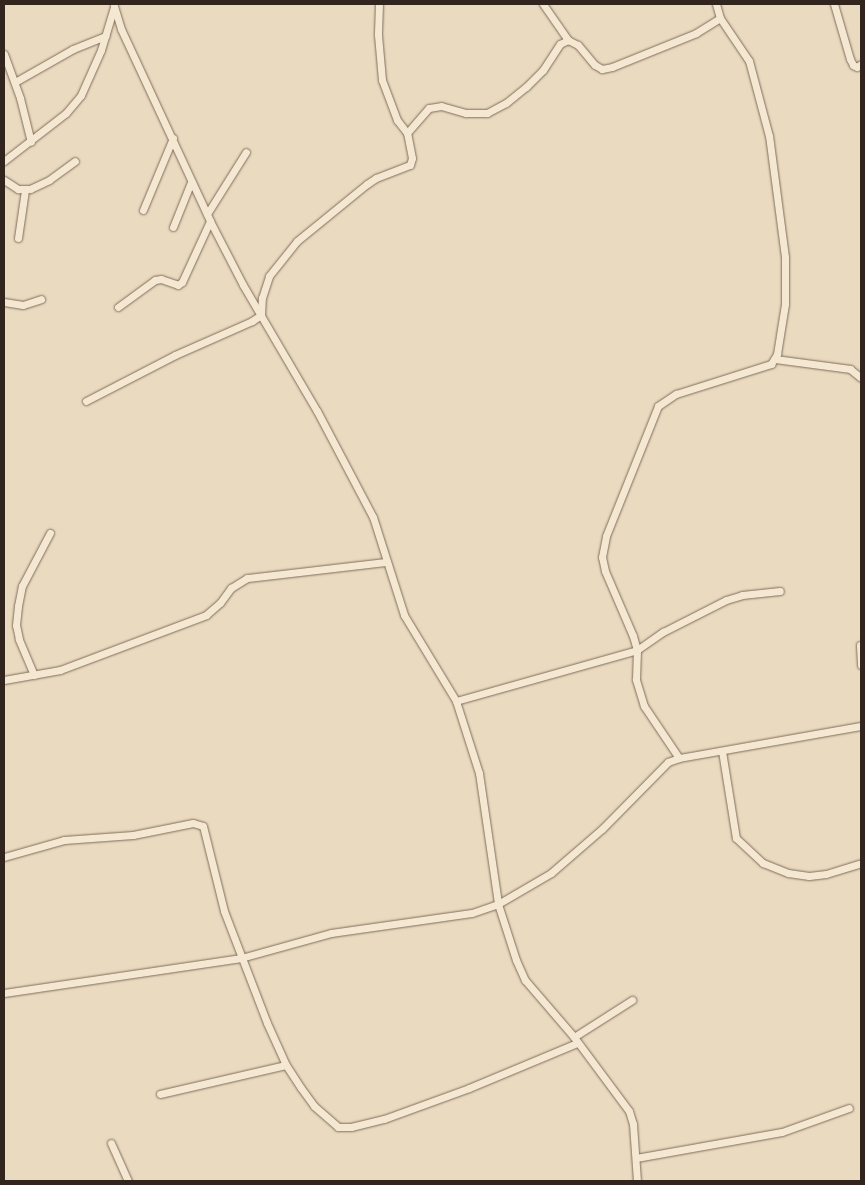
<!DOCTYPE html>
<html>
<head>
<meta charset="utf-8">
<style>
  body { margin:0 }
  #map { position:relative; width:865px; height:1185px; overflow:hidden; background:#e9dac0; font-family:Bitter,serif }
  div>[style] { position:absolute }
  .roads { filter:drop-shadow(0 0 1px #816c5a) drop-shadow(0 0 1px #816c5a) }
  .street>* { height:7px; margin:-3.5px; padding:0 3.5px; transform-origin:3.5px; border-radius:3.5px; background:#f5e8d2 }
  span { translate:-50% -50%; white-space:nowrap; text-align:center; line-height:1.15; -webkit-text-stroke:4px #f1e5cf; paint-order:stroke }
  .frame { position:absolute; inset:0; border:5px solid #31251d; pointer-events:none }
</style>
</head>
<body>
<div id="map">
  <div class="roads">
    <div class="street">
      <i style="left:379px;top:4px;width:31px;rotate:92deg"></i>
      <i style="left:378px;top:35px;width:45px;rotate:84.9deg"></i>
      <i style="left:382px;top:80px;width:43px;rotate:69.4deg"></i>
      <i style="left:397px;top:120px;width:16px;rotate:52deg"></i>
      <i style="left:543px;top:4px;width:44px;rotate:55.2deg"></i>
      <i style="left:834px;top:4px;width:57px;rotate:73.8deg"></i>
      <i style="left:850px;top:59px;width:7px;rotate:63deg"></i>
      <i style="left:853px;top:65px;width:4px;rotate:27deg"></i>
      <i style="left:857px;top:67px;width:5px;rotate:-37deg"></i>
      <i style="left:114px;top:6px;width:24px;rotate:73deg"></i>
      <i style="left:121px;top:29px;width:212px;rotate:65.1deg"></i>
      <i style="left:210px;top:221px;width:72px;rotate:62.7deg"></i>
      <i style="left:243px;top:285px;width:146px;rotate:59.6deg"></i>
      <i style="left:317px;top:411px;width:120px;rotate:62.2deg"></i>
      <i style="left:373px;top:517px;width:103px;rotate:72.4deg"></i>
      <i style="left:404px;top:615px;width:100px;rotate:58.8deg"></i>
      <i style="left:456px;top:701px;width:76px;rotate:72.3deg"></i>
      <i style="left:479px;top:773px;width:132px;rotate:81.7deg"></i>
      <i style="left:498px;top:904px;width:59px;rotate:72.2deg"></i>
      <i style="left:516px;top:960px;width:22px;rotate:66deg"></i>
      <i style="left:525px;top:980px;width:75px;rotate:49.3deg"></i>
      <i style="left:574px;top:1037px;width:92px;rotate:53.4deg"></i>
      <i style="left:629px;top:1111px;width:14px;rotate:73deg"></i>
      <i style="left:633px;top:1124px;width:57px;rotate:86deg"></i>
      <i style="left:4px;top:54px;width:47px;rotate:70deg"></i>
      <i style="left:20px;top:98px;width:45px;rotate:76deg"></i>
      <i style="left:15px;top:82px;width:67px;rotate:-29.6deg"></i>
      <i style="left:73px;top:49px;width:35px;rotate:-22deg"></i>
      <i style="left:4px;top:161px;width:78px;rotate:-37.7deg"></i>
      <i style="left:66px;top:113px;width:23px;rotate:-50deg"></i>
      <i style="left:81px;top:95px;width:49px;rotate:-66deg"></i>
      <i style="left:101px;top:50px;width:45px;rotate:-73.2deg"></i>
      <i style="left:4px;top:180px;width:17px;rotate:33deg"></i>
      <i style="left:18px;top:189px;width:12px"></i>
      <i style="left:30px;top:189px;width:21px;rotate:-25deg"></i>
      <i style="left:49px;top:180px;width:32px;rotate:-36deg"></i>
      <i style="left:143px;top:210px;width:78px;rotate:-67.4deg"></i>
      <i style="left:207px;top:214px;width:73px;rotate:-57.8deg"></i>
      <i style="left:173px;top:227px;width:48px;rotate:-68.2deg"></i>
      <i style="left:18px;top:238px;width:49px;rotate:-81.7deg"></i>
      <i style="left:4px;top:302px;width:19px;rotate:9deg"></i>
      <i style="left:23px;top:305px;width:19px;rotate:-18deg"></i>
      <i style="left:118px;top:307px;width:46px;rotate:-36.1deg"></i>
      <i style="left:155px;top:280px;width:6px;rotate:-9deg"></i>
      <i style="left:161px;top:279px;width:18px;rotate:19deg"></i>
      <i style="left:178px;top:285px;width:5px;rotate:-37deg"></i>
      <i style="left:182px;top:282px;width:67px;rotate:-65.3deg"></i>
      <i style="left:775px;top:359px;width:76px;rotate:7.6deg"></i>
      <i style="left:850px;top:369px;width:14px;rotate:39deg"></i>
      <i style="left:86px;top:401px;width:100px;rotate:-27.3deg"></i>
      <i style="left:175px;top:355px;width:84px;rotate:-23.8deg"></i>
      <i style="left:252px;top:321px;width:11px;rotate:-34deg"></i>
      <i style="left:261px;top:315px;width:17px;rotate:-87deg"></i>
      <i style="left:262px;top:298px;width:23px;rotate:-72deg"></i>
      <i style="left:269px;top:276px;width:45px;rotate:-51.3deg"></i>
      <i style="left:297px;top:241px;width:90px;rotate:-39.2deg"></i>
      <i style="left:367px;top:184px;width:11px;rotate:-34deg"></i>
      <i style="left:376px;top:178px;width:36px;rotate:-21deg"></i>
      <i style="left:410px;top:165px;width:7px;rotate:-74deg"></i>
      <i style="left:412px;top:158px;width:25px;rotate:-101deg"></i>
      <i style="left:407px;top:133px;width:33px;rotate:-49deg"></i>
      <i style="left:429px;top:108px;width:12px;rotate:-9deg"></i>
      <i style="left:441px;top:106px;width:26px;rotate:16deg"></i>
      <i style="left:466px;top:113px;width:21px"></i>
      <i style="left:487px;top:113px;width:21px;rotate:-28deg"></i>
      <i style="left:506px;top:103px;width:26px;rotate:-39deg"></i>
      <i style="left:526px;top:87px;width:24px;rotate:-45deg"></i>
      <i style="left:543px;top:70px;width:31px;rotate:-57deg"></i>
      <i style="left:560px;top:44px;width:9px;rotate:-27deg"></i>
      <i style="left:568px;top:40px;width:11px;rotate:27deg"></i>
      <i style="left:578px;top:45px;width:26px;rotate:50deg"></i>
      <i style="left:595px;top:65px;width:8px;rotate:30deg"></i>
      <i style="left:602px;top:69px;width:10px;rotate:-11deg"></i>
      <i style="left:612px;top:67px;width:91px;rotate:-22deg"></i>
      <i style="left:696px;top:33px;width:28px;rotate:-32deg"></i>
      <i style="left:860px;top:645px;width:20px;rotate:87deg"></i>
      <i style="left:34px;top:675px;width:39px;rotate:-113deg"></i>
      <i style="left:19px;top:639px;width:14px;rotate:-102deg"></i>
      <i style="left:16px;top:625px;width:19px;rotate:-84deg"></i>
      <i style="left:18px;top:606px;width:20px;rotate:-79deg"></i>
      <i style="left:22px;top:586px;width:60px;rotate:-62.2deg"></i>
      <i style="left:4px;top:680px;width:57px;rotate:-10.1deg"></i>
      <i style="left:60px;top:670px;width:156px;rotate:-20.6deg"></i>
      <i style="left:206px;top:615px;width:18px;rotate:-41deg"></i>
      <i style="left:220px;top:603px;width:19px;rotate:-54deg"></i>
      <i style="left:231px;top:588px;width:19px;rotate:-32deg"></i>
      <i style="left:247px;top:578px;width:140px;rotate:-6.6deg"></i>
      <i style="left:456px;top:701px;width:188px;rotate:-15.7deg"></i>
      <i style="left:637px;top:650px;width:32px;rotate:-35deg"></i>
      <i style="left:663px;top:632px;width:71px;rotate:-26.9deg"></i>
      <i style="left:726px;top:600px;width:17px;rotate:-17deg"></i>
      <i style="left:742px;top:595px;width:38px;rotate:-6deg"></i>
      <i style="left:722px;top:751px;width:88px;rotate:80.9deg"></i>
      <i style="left:736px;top:838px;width:37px;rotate:43deg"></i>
      <i style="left:763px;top:863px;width:27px;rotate:22deg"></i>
      <i style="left:788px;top:873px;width:21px;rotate:8deg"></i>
      <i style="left:809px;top:876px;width:17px;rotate:-7deg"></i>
      <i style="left:826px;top:874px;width:37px;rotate:-17deg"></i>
      <i style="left:679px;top:758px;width:63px;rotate:-123.9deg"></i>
      <i style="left:644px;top:706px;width:28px;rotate:-107deg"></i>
      <i style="left:636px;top:679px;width:29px;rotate:-88deg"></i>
      <i style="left:637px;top:650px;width:15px;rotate:-106deg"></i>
      <i style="left:633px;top:636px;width:71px;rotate:-113.3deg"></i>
      <i style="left:605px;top:571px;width:14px;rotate:-102deg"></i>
      <i style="left:602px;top:557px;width:21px;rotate:-79deg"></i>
      <i style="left:606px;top:536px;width:140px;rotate:-68.2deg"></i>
      <i style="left:658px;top:406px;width:22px;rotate:-34deg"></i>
      <i style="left:676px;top:394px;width:100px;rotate:-17.5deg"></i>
      <i style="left:771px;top:364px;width:12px;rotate:-59deg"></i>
      <i style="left:777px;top:354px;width:51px;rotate:-80.9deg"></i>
      <i style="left:785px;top:304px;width:47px;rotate:-90deg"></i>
      <i style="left:785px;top:257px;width:122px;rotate:-97.5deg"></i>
      <i style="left:769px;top:136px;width:78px;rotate:-104.9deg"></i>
      <i style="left:749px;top:61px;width:52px;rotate:-124deg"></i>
      <i style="left:720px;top:18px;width:15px;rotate:-106deg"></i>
      <i style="left:4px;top:857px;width:62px;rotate:-15.8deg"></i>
      <i style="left:64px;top:840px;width:69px;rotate:-4.1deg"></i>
      <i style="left:133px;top:835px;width:61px;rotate:-11.3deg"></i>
      <i style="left:193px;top:823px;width:10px;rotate:17deg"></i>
      <i style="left:203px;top:826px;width:88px;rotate:76.1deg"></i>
      <i style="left:224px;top:911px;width:120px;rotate:69deg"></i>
      <i style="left:267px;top:1023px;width:46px;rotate:65.7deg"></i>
      <i style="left:286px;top:1065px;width:27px;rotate:57deg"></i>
      <i style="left:301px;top:1088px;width:22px;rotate:54deg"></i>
      <i style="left:314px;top:1106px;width:32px;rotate:41deg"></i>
      <i style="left:338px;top:1127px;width:13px"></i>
      <i style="left:351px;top:1127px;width:34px;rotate:-14deg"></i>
      <i style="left:384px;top:1119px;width:90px;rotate:-20deg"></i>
      <i style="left:469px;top:1088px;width:117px;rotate:-22.6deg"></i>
      <i style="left:4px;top:993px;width:240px;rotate:-8.4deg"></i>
      <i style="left:241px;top:958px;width:93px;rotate:-15.5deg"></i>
      <i style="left:331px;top:933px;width:142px;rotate:-8.1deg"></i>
      <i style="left:472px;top:913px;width:28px;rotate:-19deg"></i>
      <i style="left:498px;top:904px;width:61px;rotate:-30.3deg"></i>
      <i style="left:551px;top:873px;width:67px;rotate:-40.8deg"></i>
      <i style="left:602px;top:829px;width:94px;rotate:-45.4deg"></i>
      <i style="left:668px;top:762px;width:12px;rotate:-20deg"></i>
      <i style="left:679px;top:758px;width:185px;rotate:-10deg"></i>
      <i style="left:574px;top:1037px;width:69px;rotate:-32.5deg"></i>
      <i style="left:160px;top:1094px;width:129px;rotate:-13deg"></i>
      <i style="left:111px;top:1143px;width:42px;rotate:65.9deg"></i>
      <i style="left:636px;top:1158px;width:148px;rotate:-10.1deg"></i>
      <i style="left:782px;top:1132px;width:71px;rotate:-19.7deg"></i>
    </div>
  </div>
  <div class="frame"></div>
</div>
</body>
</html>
